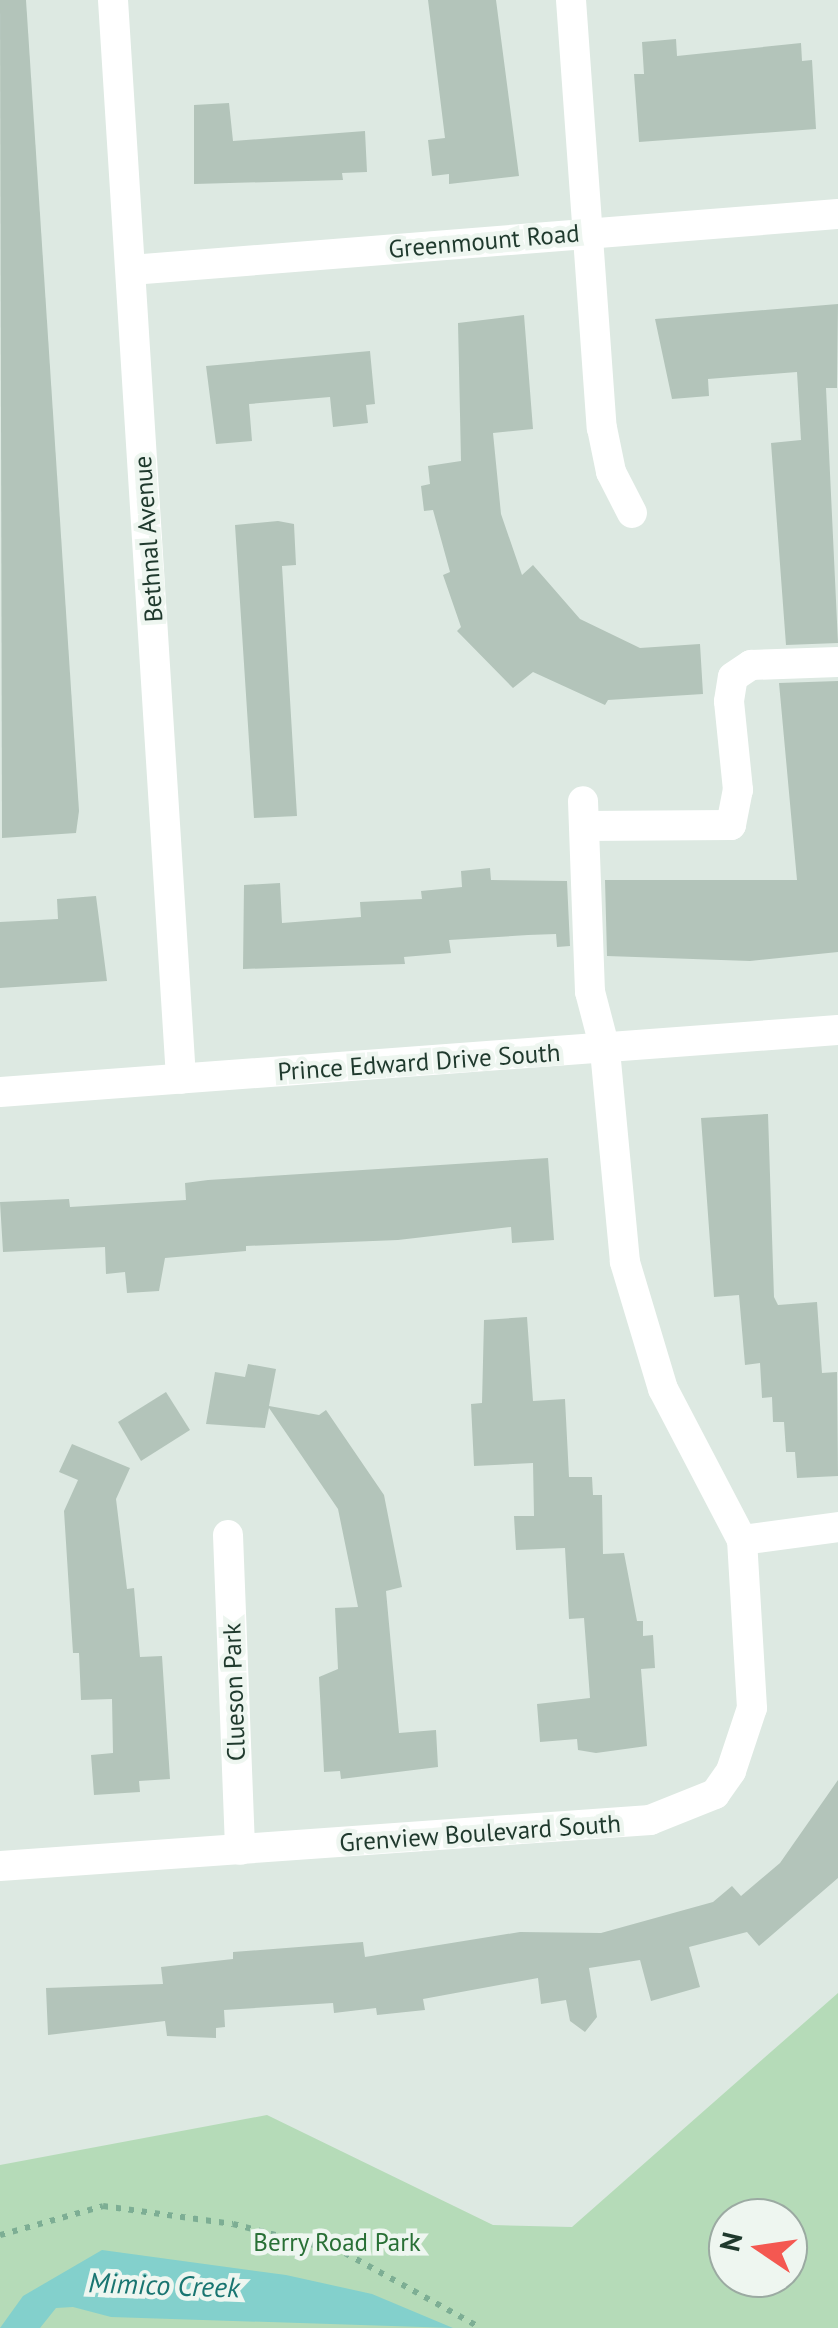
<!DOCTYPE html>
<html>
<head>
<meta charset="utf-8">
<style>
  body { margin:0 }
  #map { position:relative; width:838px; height:2328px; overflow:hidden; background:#dde9e2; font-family:"PT Sans",sans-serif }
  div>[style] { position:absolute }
  .green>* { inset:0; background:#b5dbb8 }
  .water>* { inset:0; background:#83d0cc }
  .building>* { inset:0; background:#b3c4ba }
  .path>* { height:6px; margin-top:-3px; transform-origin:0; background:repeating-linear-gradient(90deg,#7dae94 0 5px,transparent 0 13px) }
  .minor>* { height:30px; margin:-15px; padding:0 15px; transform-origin:15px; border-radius:15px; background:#fff }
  span { translate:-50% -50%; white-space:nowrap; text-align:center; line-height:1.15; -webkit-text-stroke:9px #eef6f0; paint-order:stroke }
  .street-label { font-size:25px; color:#1f392d }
  .park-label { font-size:25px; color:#297036 }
  .water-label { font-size:28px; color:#197571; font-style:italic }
  .north { position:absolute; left:708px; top:2198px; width:100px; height:100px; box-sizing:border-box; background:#eef6f0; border:2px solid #9baaa2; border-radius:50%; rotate:283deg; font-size:28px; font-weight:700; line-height:40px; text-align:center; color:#1f392d }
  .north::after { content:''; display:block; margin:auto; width:35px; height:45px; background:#f45851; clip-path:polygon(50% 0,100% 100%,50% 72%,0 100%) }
</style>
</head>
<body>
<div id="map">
  <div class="green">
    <i style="clip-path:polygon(evenodd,838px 1993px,838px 2328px,0 2328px,0 2165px,267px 2115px,493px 2225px,572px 2227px,838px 1993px,728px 2218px,788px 2218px,788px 2278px,728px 2278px,728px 2218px)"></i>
  </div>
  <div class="water">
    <i style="clip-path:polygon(102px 2250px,286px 2275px,372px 2294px,453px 2328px,111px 2317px,73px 2307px,56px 2308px,40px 2328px,0 2328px,23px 2296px)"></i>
  </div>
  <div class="building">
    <i style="clip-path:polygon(0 0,26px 0,79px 811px,76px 833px,2px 838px)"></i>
    <i style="clip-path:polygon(428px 0,496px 0,519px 176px,449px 184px,449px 174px,432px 176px,428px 140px,445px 138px)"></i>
    <i style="clip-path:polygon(676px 39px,677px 56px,801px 43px,802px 61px,812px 60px,816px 129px,639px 142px,634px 74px,644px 74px,642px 42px)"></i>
    <i style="clip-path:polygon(229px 103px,233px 141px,365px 131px,367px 172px,342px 173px,343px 180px,194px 184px,194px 105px)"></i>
    <i style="clip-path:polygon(838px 304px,837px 388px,826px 388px,838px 643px,786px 645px,771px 443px,801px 440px,797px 372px,708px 379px,709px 396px,672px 399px,655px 319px)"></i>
    <i style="clip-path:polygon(524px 315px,533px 429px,493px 433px,501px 514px,522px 575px,533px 565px,580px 619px,640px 648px,700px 644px,703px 694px,608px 700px,605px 705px,533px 672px,513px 688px,457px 631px,461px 627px,443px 575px,450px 572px,433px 510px,424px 511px,421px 486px,430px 484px,428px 466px,461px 461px,458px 323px)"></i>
    <i style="clip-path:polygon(370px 351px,375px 404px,366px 405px,368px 423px,333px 427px,330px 397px,249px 404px,252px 441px,216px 444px,206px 366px)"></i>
    <i style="clip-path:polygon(278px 521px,294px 524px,296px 565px,282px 566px,297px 816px,254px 818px,235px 525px)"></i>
    <i style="clip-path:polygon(838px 681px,838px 952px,750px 961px,607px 956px,605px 880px,797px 880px,779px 683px)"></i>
    <i style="clip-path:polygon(490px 868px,491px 880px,567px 881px,570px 946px,557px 947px,556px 934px,528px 935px,449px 940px,451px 953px,404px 957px,405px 964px,243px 969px,244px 885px,280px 883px,282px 923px,361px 917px,360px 902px,422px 899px,421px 891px,462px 887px,461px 871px)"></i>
    <i style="clip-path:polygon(96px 896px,107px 981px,0 988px,0 922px,58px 919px,57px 899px)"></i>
    <i style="clip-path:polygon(768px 1114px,774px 1297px,778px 1305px,817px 1302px,822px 1373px,837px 1372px,838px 1476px,797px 1478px,795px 1452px,786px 1452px,784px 1422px,773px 1422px,772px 1397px,762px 1398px,760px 1363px,745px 1365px,739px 1295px,714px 1297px,701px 1118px)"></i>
    <i style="clip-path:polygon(548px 1158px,554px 1240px,512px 1243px,511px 1227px,398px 1240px,246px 1246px,246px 1251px,165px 1258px,159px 1291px,127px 1293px,125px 1272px,106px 1274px,105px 1247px,3px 1252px,0 1202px,69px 1199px,70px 1207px,186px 1200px,185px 1183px,208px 1180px)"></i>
    <i style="clip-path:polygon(527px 1317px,533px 1401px,565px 1399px,569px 1477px,592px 1477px,593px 1495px,602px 1495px,603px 1554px,624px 1553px,637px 1621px,643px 1621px,643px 1636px,653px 1635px,655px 1668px,641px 1669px,647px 1746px,596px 1753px,578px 1750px,577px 1739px,540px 1742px,537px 1704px,590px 1698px,584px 1618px,569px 1619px,565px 1548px,516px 1550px,514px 1516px,534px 1516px,533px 1463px,474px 1466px,471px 1404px,482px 1403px,484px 1320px)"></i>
    <i style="clip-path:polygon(248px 1364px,276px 1369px,269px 1406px,319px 1415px,326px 1410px,384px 1495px,402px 1587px,386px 1591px,399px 1733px,436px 1730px,438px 1767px,341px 1779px,340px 1771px,324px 1772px,319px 1677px,338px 1669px,335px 1608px,358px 1607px,338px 1509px,269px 1408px,265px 1428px,206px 1424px,215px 1372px,245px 1377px)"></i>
    <i style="clip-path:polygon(166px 1392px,190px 1430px,141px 1461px,118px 1422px)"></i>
    <i style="clip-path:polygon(72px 1444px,130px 1468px,116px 1499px,127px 1589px,134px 1588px,140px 1657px,162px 1656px,170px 1779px,139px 1781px,140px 1792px,94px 1795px,91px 1755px,113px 1753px,112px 1699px,81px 1700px,79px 1653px,73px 1653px,64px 1511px,78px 1480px,59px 1472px)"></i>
    <i style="clip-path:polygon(838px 1780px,838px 1878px,759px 1946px,747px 1932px,689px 1947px,700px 1987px,651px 2001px,640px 1960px,589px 1968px,597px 2017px,585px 2032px,570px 2021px,566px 2000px,541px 2004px,538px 1978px,423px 1999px,425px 2010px,377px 2015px,376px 2008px,334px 2013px,333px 2003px,224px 2010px,225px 2027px,216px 2028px,216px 2038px,167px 2036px,165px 2021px,48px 2035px,46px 1988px,163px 1984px,161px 1967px,233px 1959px,233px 1952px,363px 1942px,365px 1957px,520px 1932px,601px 1933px,713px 1902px,732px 1886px,741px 1896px,780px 1863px)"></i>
  </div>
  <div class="path">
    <i style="left:0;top:2235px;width:107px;rotate:-15.7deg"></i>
    <i style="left:103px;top:2206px;width:131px;rotate:7.9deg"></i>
    <i style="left:233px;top:2224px;width:116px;rotate:14.5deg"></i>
    <i style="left:345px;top:2253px;width:155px;rotate:28.9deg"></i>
  </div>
  <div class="minor">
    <i style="left:113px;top:0;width:1081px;rotate:86.39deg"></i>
    <i style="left:571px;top:0;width:429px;rotate:85.9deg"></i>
    <i style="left:602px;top:428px;width:45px;rotate:78.4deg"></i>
    <i style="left:611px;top:472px;width:46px;rotate:62.9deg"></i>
    <i style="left:131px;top:270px;width:709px;rotate:-4.53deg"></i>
    <i style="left:584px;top:826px;width:147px;rotate:-0.4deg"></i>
    <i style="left:731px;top:825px;width:36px;rotate:-79deg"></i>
    <i style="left:738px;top:790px;width:89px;rotate:-95.8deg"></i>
    <i style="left:729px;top:701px;width:24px;rotate:-81deg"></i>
    <i style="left:733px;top:677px;width:22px;rotate:-34deg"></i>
    <i style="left:751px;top:665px;width:87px;rotate:-2deg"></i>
    <i style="left:0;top:1092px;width:840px;rotate:-4.23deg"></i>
    <i style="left:228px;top:1535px;width:315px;rotate:87.8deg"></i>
    <i style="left:742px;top:1540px;width:97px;rotate:-7.7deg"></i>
    <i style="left:0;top:1866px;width:652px;rotate:-4.05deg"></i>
    <i style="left:650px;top:1820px;width:70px;rotate:-21.8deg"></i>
    <i style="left:715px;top:1794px;width:28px;rotate:-55deg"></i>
    <i style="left:731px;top:1771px;width:66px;rotate:-71.6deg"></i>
    <i style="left:752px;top:1708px;width:168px;rotate:-93.4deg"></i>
    <i style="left:742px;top:1540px;width:170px;rotate:-117.6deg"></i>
    <i style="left:663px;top:1389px;width:133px;rotate:-106.7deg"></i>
    <i style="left:625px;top:1262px;width:214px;rotate:-95.4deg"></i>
    <i style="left:605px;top:1049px;width:59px;rotate:-104.7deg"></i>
    <i style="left:590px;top:992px;width:191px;rotate:-92.1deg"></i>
  </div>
  <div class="street-label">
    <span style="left:484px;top:241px;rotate:-5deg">Greenmount Road</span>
    <span style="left:148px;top:539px;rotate:-94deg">Bethnal Avenue</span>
    <span style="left:419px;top:1062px;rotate:-4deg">Prince Edward Drive South</span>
    <span style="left:234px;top:1692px;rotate:-92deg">Clueson Park</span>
    <span style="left:480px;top:1833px;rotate:-4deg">Grenview Boulevard South</span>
  </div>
  <div class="park-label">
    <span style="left:337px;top:2242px">Berry Road Park</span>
  </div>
  <div class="water-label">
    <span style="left:164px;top:2285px;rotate:2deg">Mimico Creek</span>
  </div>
  <div class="north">N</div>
</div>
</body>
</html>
